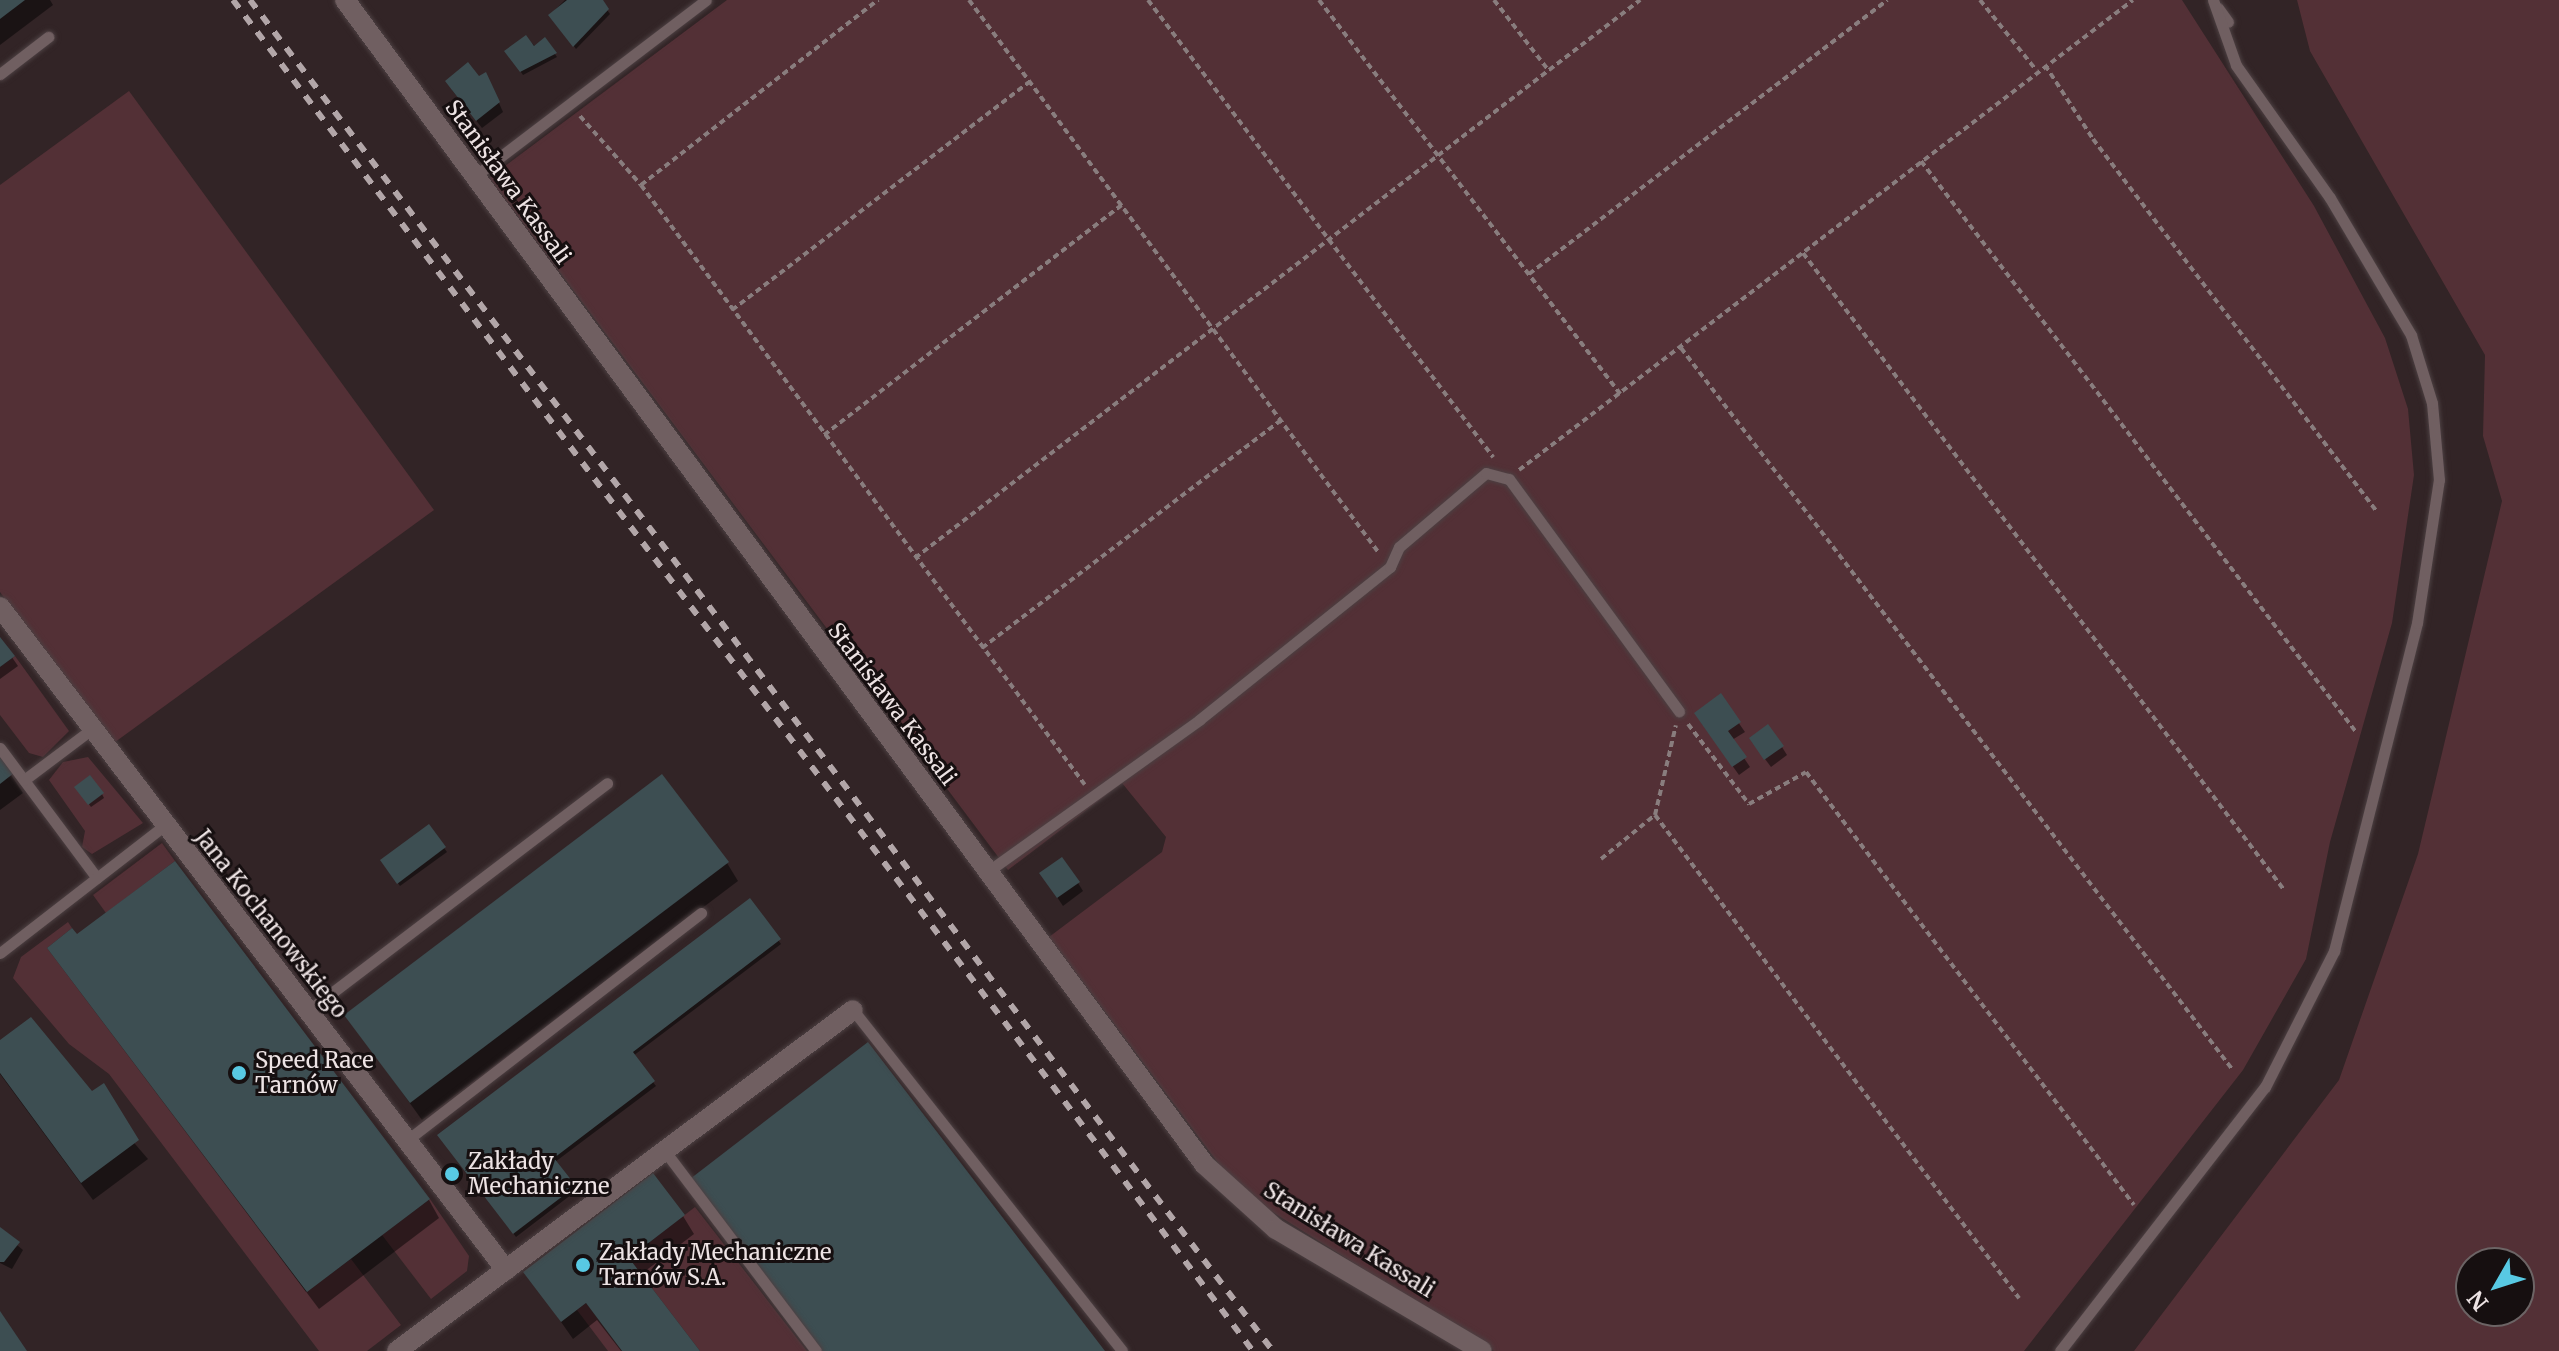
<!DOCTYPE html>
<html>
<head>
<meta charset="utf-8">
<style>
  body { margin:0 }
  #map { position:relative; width:2559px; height:1351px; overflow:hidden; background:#322426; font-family:Merriweather,serif }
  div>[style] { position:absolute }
  .green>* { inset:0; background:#533036 }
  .shadow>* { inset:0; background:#0007 }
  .building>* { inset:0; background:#3d4e52 }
  .path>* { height:4px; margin-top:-2px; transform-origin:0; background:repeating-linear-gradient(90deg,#897d7e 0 6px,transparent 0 10px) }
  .roads { filter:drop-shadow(0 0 2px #4c4042) drop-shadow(0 0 2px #4c4042) }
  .service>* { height:11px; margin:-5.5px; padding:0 5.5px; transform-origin:5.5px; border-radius:5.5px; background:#705f61 }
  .minor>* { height:20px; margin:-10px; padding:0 10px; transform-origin:10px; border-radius:10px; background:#705f61 }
  .rail>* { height:6px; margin-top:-3px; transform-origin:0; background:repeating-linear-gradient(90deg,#b2a6a8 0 10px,transparent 0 20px) }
  .dots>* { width:22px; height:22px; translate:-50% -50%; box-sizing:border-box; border:4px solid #160f10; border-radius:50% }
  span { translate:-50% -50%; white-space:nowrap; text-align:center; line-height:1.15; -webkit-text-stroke:6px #160f10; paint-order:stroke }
  .street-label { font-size:22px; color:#ede3e4 }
  .poi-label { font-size:22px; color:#ede3e4 }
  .left { translate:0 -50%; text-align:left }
  .north { position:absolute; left:2455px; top:1247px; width:80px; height:80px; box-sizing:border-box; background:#160f10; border:2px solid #6c6465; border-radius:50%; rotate:231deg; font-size:22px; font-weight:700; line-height:32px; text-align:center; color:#ede3e4 }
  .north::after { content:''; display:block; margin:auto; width:28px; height:36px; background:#58c9e3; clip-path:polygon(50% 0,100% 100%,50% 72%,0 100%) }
</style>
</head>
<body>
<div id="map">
  <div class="green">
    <i style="clip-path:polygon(727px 0,2182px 0,2314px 206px,2385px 338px,2408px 409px,2414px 475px,2392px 623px,2330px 842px,2306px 959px,2243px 1070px,2024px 1351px,1494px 1351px,1239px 1191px,1049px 937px,1162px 852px,1166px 837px,1122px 783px,1008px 870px,489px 178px)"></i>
    <i style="clip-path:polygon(evenodd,2297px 0,2559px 0,2559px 1351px,2134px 1351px,2339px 1080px,2418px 854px,2502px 501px,2483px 436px,2485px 355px,2310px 51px,2297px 0,2471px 1263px,2519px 1263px,2519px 1311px,2471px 1311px,2471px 1263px)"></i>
    <i style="clip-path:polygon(129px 91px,434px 510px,111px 745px,0 592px,0 185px)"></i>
    <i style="clip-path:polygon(15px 656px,69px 731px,43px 757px,29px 753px,0 715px,0 667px)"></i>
    <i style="clip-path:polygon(88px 757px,143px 823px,92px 854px,82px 847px,85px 831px,49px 780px,63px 762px)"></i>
    <i style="clip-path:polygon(162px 843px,175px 861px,106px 913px,93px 895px)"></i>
    <i style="clip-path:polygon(68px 922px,72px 928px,47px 948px,306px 1292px,351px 1259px,401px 1325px,367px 1351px,319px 1351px,109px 1074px,69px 1044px,13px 978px,21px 957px)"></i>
    <i style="clip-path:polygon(430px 1199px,469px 1256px,467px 1271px,431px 1299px,382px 1235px)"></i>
    <i style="clip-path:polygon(695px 1207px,807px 1351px,700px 1351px,629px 1258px)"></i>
    <i style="clip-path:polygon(586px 1303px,622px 1351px,608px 1351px,577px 1310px)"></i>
  </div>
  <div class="shadow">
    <i style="clip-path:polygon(0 0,50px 0,53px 5px,0 45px)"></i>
    <i style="clip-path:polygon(565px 0,600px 0,610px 14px,576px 49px,550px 15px)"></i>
    <i style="clip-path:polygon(526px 38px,536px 47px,545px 40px,557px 57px,523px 75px,507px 52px)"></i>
    <i style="clip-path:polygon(479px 79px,490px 83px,503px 112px,482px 128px,452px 90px)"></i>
    <i style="clip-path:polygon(0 640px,18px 666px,0 679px)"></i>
    <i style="clip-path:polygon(1720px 696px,1745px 732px,1732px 740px,1750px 767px,1739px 775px,1701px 722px)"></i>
    <i style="clip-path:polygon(1756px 747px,1782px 747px,1787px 755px,1771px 767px)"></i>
    <i style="clip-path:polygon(0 758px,23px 793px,0 810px)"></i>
    <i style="clip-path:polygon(79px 791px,102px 794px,104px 798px,91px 807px)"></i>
    <i style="clip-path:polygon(429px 827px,447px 852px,400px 886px,382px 861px)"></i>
    <i style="clip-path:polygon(727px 863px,738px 881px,422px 1120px,347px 1016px)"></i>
    <i style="clip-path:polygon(1047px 882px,1078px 883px,1083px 891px,1063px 906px)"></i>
    <i style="clip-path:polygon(749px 901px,781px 944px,633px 1056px,656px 1086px,555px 1162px,576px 1191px,516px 1237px,442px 1139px)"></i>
    <i style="clip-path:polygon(49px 948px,429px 1200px,439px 1218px,319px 1309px)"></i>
    <i style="clip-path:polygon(0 1042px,92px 1094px,148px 1159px,93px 1200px,0 1074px)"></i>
    <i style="clip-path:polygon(683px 1216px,694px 1234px,640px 1275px,698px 1351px,621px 1351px,597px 1320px,573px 1339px,526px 1272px)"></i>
    <i style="clip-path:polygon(0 1231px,23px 1250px,12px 1269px,0 1263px)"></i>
  </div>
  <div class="building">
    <i style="clip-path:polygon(0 0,25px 0,0 19px)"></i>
    <i style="clip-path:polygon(567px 0,603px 0,609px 9px,573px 47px,548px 15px)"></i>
    <i style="clip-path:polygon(526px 35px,534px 46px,545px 37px,557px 53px,520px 72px,504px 51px)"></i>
    <i style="clip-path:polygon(468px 62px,479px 76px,486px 72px,500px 102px,476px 121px,445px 81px)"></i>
    <i style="clip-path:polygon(0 637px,15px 656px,0 667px)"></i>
    <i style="clip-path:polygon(1721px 693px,1741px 722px,1728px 731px,1747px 757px,1732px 767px,1694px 713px)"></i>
    <i style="clip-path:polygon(1768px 724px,1784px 746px,1764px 760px,1749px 738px)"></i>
    <i style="clip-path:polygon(0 755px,14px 773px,0 784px)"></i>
    <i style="clip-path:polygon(662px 774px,729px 862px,410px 1103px,344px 1015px)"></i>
    <i style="clip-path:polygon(90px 775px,104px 793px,88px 805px,74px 787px)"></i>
    <i style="clip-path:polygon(429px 824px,446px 847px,397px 884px,380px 860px)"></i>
    <i style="clip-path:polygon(1062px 857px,1080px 882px,1057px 898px,1039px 873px)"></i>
    <i style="clip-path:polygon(175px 861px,430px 1199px,307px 1292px,47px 948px,72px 928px,77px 934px)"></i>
    <i style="clip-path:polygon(750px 898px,781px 939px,633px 1052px,655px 1081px,554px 1158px,576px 1186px,513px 1234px,437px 1135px)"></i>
    <i style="clip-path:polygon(31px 1017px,92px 1091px,104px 1083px,139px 1140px,81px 1183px,0 1073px,0 1040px)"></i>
    <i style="clip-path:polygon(868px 1042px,1105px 1351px,822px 1351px,690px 1179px)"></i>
    <i style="clip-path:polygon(653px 1173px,685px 1215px,629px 1258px,700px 1351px,622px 1351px,586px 1303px,561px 1322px,523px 1272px)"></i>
    <i style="clip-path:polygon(0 1227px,20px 1242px,4px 1262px,0 1262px)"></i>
    <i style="clip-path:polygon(0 1311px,27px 1351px,0 1351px)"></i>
  </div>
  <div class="path">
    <i style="left:969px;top:0;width:688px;rotate:53.45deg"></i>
    <i style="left:1148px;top:0;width:573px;rotate:52.95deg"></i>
    <i style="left:1319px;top:0;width:496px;rotate:52.6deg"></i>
    <i style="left:1494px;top:0;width:90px;rotate:52.2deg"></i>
    <i style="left:1980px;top:0;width:90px;rotate:51.3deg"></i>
    <i style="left:2045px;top:65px;width:88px;rotate:57deg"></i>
    <i style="left:2093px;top:139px;width:467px;rotate:52.7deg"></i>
    <i style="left:580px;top:116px;width:92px;rotate:48.5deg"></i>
    <i style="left:641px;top:185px;width:746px;rotate:53.5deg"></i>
    <i style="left:1921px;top:161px;width:718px;rotate:52.7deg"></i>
    <i style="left:641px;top:185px;width:301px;rotate:-38deg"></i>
    <i style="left:1803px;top:253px;width:798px;rotate:52.94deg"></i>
    <i style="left:1529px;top:274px;width:451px;rotate:-37.4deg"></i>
    <i style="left:732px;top:310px;width:374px;rotate:-37.5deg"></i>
    <i style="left:1681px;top:348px;width:907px;rotate:52.61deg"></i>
    <i style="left:824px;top:435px;width:376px;rotate:-37.7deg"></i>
    <i style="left:1519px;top:470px;width:773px;rotate:-37.43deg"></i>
    <i style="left:915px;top:558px;width:915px;rotate:-37.58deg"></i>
    <i style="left:982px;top:648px;width:376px;rotate:-37.3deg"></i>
    <i style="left:1688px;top:724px;width:101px;rotate:52.7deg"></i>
    <i style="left:1749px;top:804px;width:65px;rotate:-29.3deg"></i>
    <i style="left:1806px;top:772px;width:543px;rotate:52.86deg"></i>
    <i style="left:1655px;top:815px;width:92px;rotate:-76.9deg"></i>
    <i style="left:1601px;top:859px;width:70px;rotate:-39.2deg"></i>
    <i style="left:1655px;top:815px;width:605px;rotate:53deg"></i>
  </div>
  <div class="roads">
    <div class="service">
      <i style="left:2218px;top:8px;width:17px;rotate:54deg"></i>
      <i style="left:0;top:74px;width:61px;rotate:-37.6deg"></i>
      <i style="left:475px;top:176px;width:290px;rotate:-37.3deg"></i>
      <i style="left:0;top:748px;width:162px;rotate:53.3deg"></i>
      <i style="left:24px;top:780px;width:85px;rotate:-36.9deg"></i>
      <i style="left:987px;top:872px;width:261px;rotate:-35.6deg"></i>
      <i style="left:1199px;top:720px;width:245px;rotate:-38.7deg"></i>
      <i style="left:1390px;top:567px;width:22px;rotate:-66deg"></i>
      <i style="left:1399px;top:547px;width:114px;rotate:-40.4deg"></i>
      <i style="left:1486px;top:473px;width:24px;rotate:15deg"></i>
      <i style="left:1509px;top:479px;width:288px;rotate:53.8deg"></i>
      <i style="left:0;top:953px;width:209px;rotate:-37.8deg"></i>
      <i style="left:853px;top:1010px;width:434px;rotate:51.7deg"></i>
      <i style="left:308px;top:1011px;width:376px;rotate:-37.3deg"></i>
      <i style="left:406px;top:1141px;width:373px;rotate:-37.7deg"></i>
      <i style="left:664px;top:1150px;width:252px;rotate:52.9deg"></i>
      <i style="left:2060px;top:1351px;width:334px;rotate:-52.2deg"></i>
      <i style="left:2265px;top:1087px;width:153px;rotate:-63.1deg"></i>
      <i style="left:2334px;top:951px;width:338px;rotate:-75.8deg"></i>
      <i style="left:2417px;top:623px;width:145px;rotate:-81.3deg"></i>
      <i style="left:2439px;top:480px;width:77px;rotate:-95.2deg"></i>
      <i style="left:2432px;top:403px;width:71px;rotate:-107.2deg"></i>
      <i style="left:2411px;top:335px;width:159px;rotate:-120.6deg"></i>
      <i style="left:2330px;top:198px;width:163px;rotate:-125.3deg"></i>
      <i style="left:2236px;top:65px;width:69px;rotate:-109.5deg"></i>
    </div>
    <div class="minor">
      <i style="left:345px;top:0;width:1447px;rotate:53.57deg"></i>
      <i style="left:1204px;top:1164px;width:97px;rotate:42.1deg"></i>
      <i style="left:1276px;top:1229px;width:239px;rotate:30.6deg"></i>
      <i style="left:0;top:607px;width:834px;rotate:52.65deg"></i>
      <i style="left:397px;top:1351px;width:569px;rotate:-36.79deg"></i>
    </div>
  </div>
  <div class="rail">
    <i style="left:233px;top:0;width:1693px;rotate:52.95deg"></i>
    <i style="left:250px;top:0;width:1695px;rotate:52.87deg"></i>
  </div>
  <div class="dots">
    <i style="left:239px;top:1073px;background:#58c9e3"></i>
    <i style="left:452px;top:1174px;background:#58c9e3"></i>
    <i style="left:583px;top:1265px;background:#58c9e3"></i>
  </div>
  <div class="street-label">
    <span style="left:508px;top:182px;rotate:54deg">Stanisława Kassali</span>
    <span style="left:892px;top:704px;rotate:53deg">Stanisława Kassali</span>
    <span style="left:271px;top:924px;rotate:52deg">Jana Kochanowskiego</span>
    <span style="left:1349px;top:1240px;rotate:32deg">Stanisława Kassali</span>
  </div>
  <div class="poi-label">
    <span class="left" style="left:255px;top:1073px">Speed Race<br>Tarnów</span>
    <span class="left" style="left:468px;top:1174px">Zakłady<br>Mechaniczne</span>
    <span class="left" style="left:599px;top:1265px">Zakłady Mechaniczne<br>Tarnów S.A.</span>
  </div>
  <div class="north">N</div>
</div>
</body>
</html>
